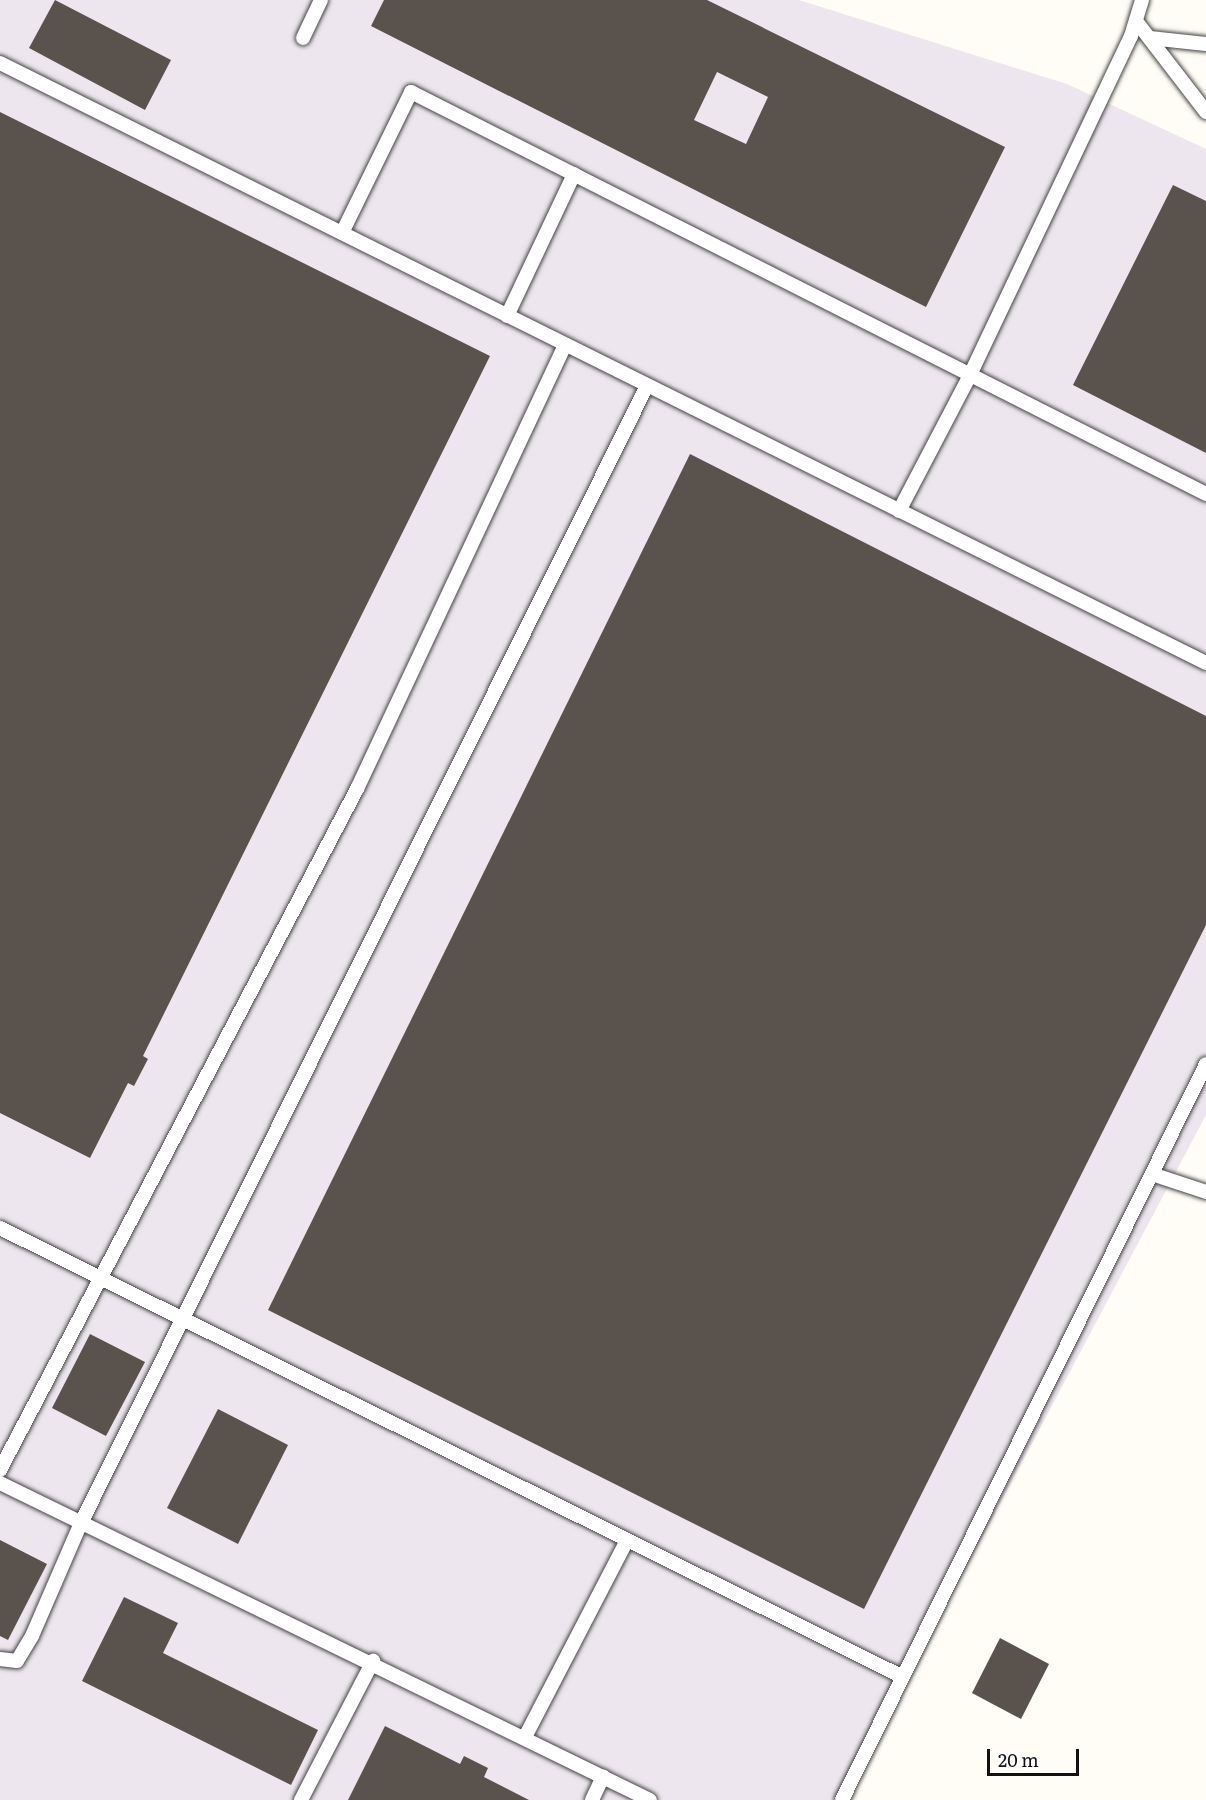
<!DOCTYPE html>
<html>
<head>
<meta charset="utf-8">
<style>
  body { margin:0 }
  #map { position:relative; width:1206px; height:1800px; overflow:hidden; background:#fffdf5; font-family:Literata,serif }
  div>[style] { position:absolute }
  .industrial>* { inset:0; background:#eee6ef }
  .building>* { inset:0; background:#5a524d }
  .roads { filter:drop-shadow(0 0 2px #444) drop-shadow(0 0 2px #444) }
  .service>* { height:14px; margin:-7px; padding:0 7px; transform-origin:7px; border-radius:7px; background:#fff }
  span { translate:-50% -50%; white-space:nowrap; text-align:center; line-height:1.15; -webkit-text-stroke:6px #fff; paint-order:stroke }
  .scale { position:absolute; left:987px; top:1749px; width:92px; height:27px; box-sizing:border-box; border:3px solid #111; border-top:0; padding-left:8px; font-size:18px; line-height:21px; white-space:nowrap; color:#111; -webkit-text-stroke:4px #fff; paint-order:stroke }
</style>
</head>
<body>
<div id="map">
  <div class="industrial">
    <i style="clip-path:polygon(0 0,799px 0,1067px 84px,1206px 149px,1206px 1115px,843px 1800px,0 1800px)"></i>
  </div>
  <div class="building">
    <i style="clip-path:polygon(55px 0,171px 60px,145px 110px,29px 48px)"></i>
    <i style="clip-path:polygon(evenodd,384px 0,707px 0,1005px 147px,926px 307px,371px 26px,384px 0,717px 72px,768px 97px,746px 144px,694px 120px,717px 72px)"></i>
    <i style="clip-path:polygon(0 112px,490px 356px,143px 1056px,148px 1059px,134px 1086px,128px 1083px,90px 1158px,0 1113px)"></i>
    <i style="clip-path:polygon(1173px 185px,1206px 201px,1206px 453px,1073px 385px)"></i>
    <i style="clip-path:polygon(690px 454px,1206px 716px,1206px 925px,864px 1609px,268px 1310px)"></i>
    <i style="clip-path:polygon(90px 1334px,145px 1362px,106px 1436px,52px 1408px)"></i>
    <i style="clip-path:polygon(218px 1409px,288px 1445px,238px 1544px,167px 1508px)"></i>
    <i style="clip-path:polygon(0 1540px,47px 1564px,8px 1640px,0 1636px)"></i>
    <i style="clip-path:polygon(124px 1597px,178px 1623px,163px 1653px,318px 1730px,291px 1785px,82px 1681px)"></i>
    <i style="clip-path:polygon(1000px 1638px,1049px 1664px,1021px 1719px,972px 1693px)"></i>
    <i style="clip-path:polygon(385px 1726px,460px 1764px,464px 1756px,488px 1768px,484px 1777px,529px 1800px,348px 1800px)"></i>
  </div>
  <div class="roads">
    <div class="service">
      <i style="left:1136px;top:21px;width:115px;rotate:52.4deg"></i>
      <i style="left:303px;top:38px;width:42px;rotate:-64.7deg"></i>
      <i style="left:1150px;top:38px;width:56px;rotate:6.1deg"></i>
      <i style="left:0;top:63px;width:1347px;rotate:26.45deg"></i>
      <i style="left:342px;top:233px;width:157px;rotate:-63.9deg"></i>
      <i style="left:411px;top:92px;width:891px;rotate:26.82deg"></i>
      <i style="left:507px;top:316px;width:157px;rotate:-64.7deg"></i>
      <i style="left:899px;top:511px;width:153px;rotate:-62.4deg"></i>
      <i style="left:970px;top:375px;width:375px;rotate:-64.6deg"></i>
      <i style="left:1131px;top:36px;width:38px;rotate:-73deg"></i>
      <i style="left:1152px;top:1174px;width:57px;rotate:18.4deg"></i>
      <i style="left:0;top:1228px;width:1008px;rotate:26.44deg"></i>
      <i style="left:0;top:1470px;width:769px;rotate:-62.34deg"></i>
      <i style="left:357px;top:789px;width:490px;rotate:-64.9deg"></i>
      <i style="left:0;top:1483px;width:723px;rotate:26deg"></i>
      <i style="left:0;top:1659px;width:17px;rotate:7deg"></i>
      <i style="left:17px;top:1661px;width:29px;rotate:-59deg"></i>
      <i style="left:32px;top:1636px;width:121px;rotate:-66.6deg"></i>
      <i style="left:80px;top:1525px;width:1270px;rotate:-63.54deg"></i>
      <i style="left:525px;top:1737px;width:222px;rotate:-62.6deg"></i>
      <i style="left:301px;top:1800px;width:157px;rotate:-62.6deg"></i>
      <i style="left:592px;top:1800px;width:26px;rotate:-65deg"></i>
      <i style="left:842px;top:1800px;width:821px;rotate:-63.68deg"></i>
    </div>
  </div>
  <div class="scale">20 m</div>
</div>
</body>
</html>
